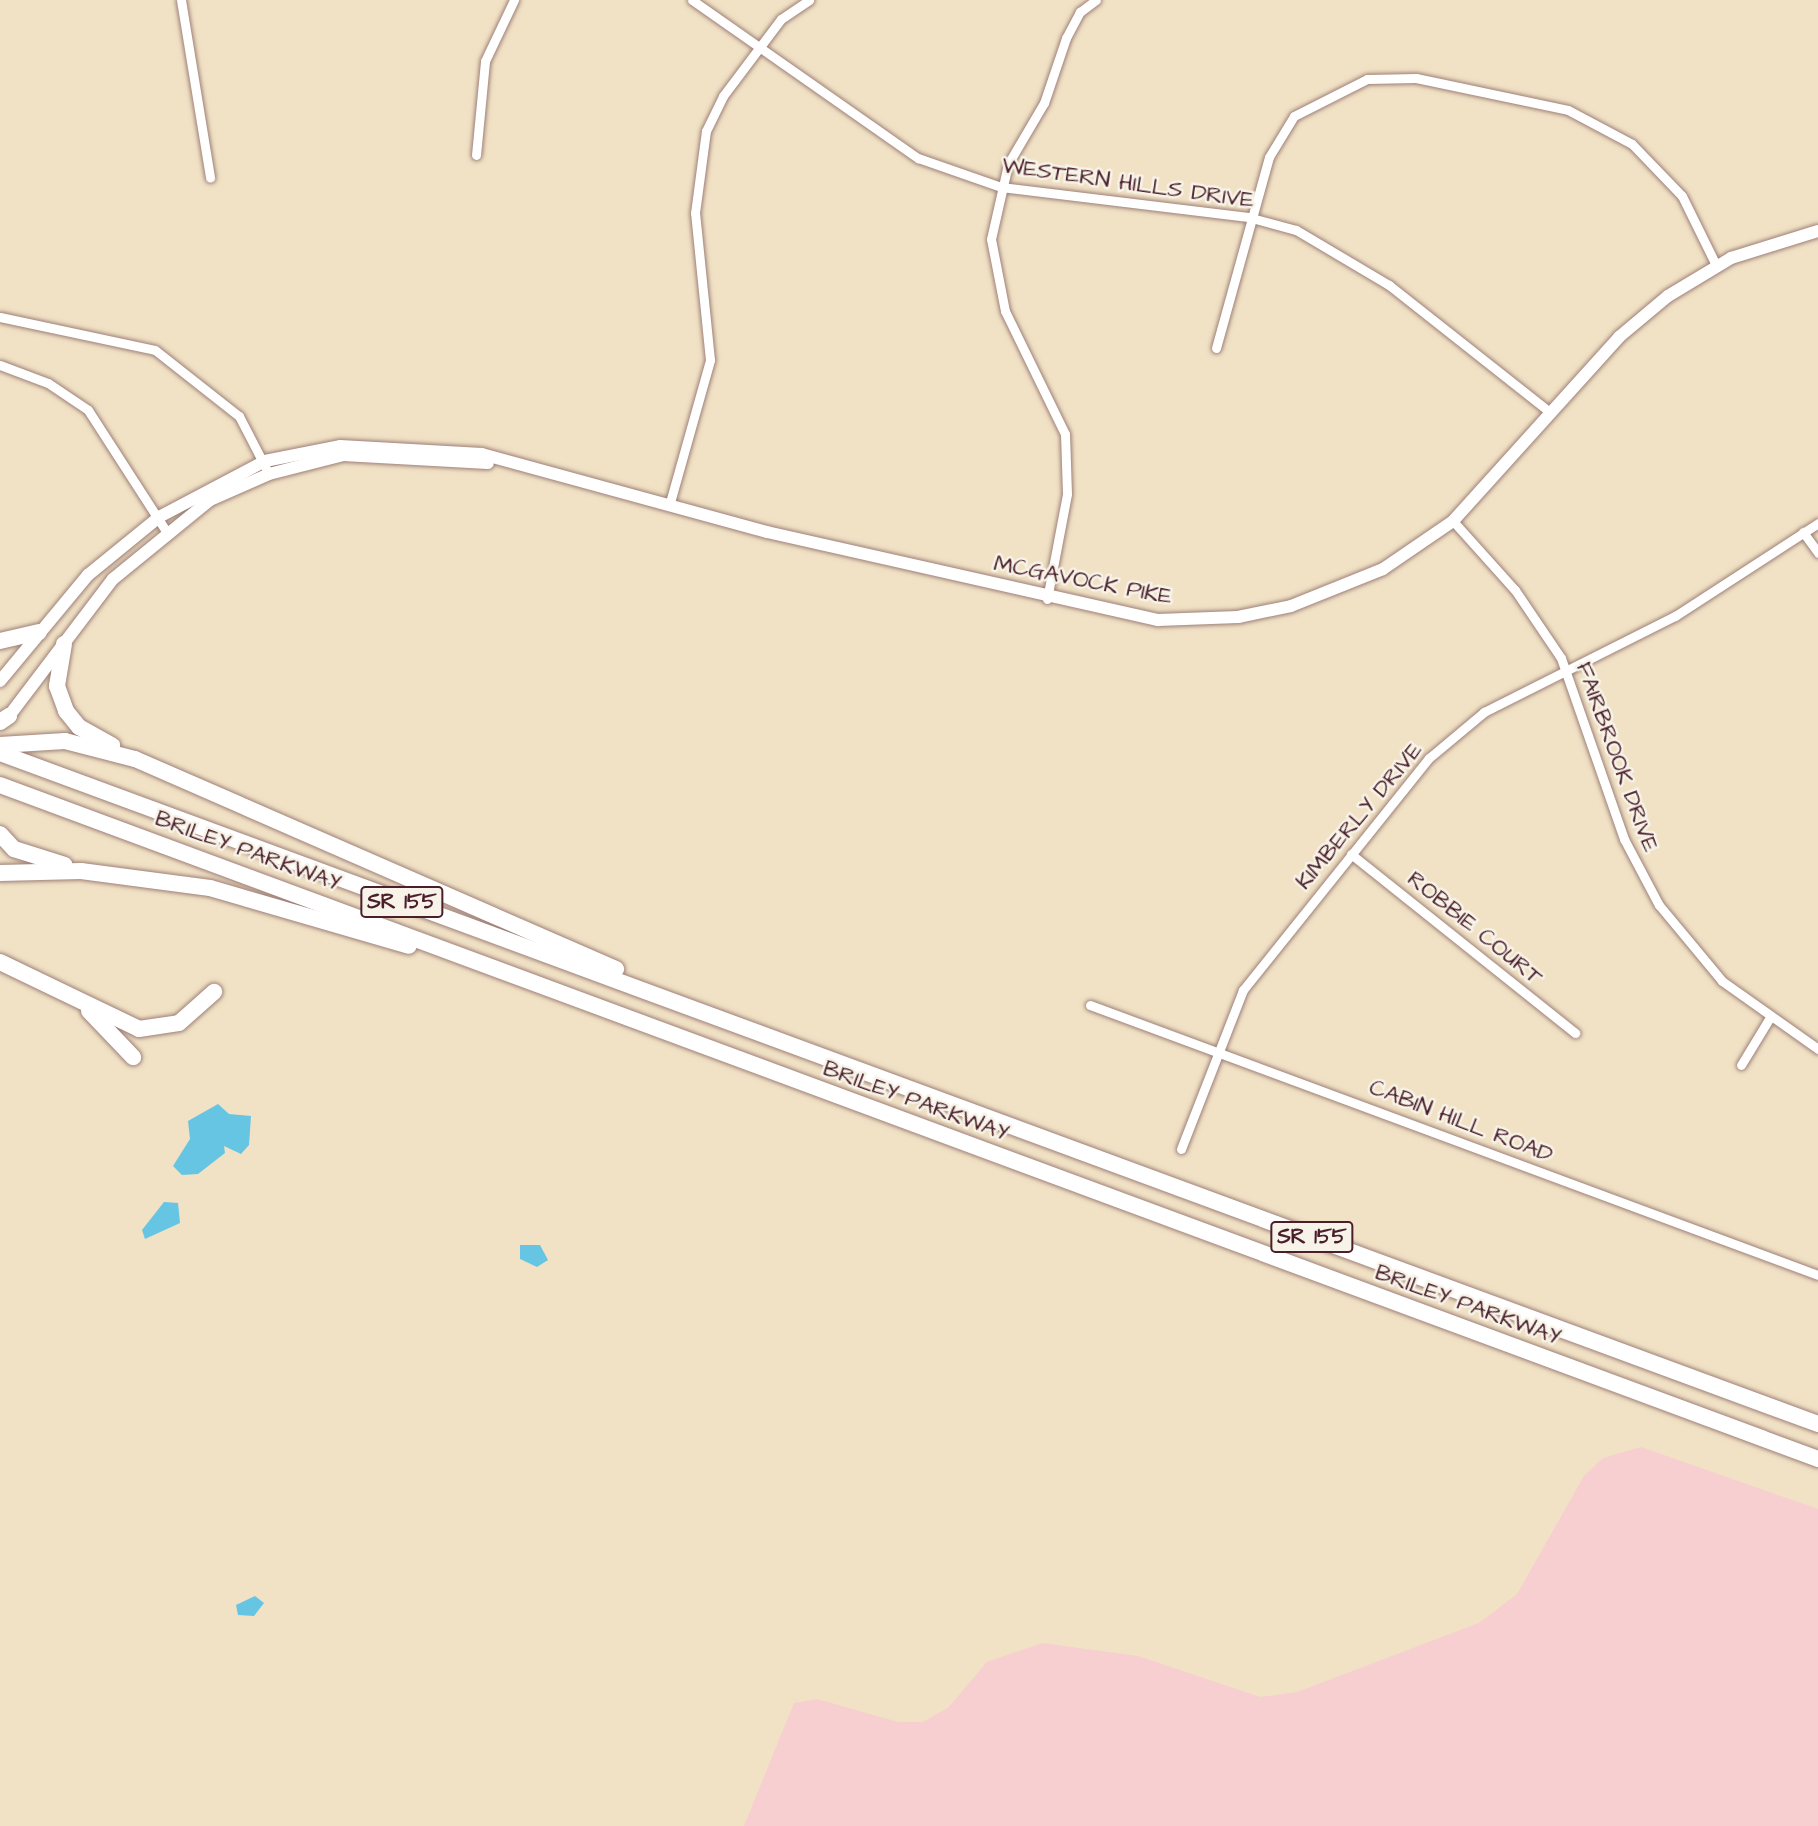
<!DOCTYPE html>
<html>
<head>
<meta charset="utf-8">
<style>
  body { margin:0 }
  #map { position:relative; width:1818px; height:1826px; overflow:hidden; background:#f1e1c5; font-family:"Architects Daughter",sans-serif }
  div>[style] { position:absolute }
  .built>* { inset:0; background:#f7cfd0 }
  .water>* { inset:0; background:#65c5e3 }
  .roads { filter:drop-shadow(0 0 2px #9e8078) drop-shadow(0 0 2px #9e8078) }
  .minor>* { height:9px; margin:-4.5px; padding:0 4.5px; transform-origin:4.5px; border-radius:4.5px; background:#fff }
  .secondary>* { height:12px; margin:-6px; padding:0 6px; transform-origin:6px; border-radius:6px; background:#fff }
  .motorway>* { height:16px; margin:-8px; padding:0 8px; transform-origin:8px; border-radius:8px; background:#fff }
  span { translate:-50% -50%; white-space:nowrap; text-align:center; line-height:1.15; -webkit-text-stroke:5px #f7f3e8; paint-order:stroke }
  .shield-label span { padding:2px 5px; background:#f7f3e8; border:2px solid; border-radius:5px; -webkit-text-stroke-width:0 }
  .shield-label { font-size:21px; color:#4a1f2b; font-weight:700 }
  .street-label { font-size:23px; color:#4a1f2b }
</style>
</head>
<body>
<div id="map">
  <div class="built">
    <i style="clip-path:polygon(1641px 1447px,1818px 1509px,1818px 1826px,744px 1826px,794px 1703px,817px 1699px,898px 1722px,923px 1722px,949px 1707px,987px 1662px,1042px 1643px,1138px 1656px,1260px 1697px,1297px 1692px,1479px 1623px,1517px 1594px,1584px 1476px,1603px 1458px)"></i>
  </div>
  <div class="water">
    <i style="clip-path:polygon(218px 1104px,229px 1114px,251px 1116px,249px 1145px,241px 1154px,224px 1146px,225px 1153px,198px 1174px,182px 1175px,173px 1166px,190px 1139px,188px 1121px)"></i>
    <i style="clip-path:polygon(164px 1202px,178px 1203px,180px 1223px,145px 1239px,142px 1230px)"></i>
    <i style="clip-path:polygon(520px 1245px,540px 1245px,548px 1260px,537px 1267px,520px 1259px)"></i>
    <i style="clip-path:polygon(255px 1596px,264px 1603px,254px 1616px,238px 1615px,236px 1605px)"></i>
  </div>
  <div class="roads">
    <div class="minor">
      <i style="left:181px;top:0;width:180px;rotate:80.7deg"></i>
      <i style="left:692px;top:0;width:276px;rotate:35deg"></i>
      <i style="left:918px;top:158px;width:88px;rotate:19.3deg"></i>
      <i style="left:1001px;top:187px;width:249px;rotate:6.9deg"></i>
      <i style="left:1248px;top:217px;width:50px;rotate:15.2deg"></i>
      <i style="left:1296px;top:230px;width:108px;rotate:30.6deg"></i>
      <i style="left:1389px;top:285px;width:206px;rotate:38.3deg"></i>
      <i style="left:476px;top:155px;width:94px;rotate:-84.5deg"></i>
      <i style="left:485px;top:61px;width:68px;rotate:-64.6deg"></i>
      <i style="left:0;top:317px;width:158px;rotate:12deg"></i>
      <i style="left:155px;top:350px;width:107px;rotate:38.2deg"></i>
      <i style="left:239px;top:416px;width:65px;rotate:62.7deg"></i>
      <i style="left:1216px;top:348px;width:198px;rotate:-74.5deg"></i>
      <i style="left:1269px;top:157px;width:48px;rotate:-58.6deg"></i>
      <i style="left:1294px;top:116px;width:82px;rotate:-26.9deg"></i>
      <i style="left:1367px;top:79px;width:49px;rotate:-1.2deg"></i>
      <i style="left:1416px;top:78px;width:155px;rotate:11.9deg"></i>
      <i style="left:1568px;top:110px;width:72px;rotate:28deg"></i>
      <i style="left:1632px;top:144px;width:72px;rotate:46.1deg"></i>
      <i style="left:1682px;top:196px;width:77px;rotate:63.8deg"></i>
      <i style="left:0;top:365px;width:51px;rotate:20.6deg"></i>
      <i style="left:48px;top:383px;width:48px;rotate:34deg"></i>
      <i style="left:88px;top:410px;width:144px;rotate:57.2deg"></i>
      <i style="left:669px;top:506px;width:152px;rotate:-74.3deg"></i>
      <i style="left:710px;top:360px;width:148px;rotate:-95.8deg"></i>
      <i style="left:695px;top:213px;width:83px;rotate:-82.4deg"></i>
      <i style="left:706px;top:131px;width:39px;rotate:-64deg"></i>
      <i style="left:723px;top:96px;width:96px;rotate:-53deg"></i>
      <i style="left:781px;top:19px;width:34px;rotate:-34deg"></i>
      <i style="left:1453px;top:521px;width:93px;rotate:48.1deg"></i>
      <i style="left:1515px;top:590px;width:82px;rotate:55.9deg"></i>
      <i style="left:1561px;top:658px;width:192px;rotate:70.8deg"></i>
      <i style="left:1624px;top:839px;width:75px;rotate:62.1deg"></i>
      <i style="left:1659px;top:905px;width:99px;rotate:50.3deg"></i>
      <i style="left:1722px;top:981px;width:118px;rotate:35.3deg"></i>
      <i style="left:1803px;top:532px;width:26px;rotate:54deg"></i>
      <i style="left:1047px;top:599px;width:107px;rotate:-79.2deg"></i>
      <i style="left:1067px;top:494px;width:60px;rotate:-91.9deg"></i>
      <i style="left:1065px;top:434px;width:137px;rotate:-116deg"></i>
      <i style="left:1005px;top:311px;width:73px;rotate:-101deg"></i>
      <i style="left:991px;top:239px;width:77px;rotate:-77.2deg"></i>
      <i style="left:1008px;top:164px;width:71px;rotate:-59.5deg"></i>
      <i style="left:1044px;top:103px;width:69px;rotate:-71.3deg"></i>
      <i style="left:1066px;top:38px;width:30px;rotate:-62deg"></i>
      <i style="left:1080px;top:12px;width:20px;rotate:-37deg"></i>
      <i style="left:1351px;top:854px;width:287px;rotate:38.6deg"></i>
      <i style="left:1090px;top:1005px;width:776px;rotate:20.35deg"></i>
      <i style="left:1741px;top:1065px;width:54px;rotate:-58.7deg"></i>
      <i style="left:1181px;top:1149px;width:171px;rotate:-68.7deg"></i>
      <i style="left:1243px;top:990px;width:297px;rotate:-51.3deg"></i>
      <i style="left:1429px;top:758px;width:72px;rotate:-39.9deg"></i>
      <i style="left:1484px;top:712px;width:214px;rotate:-26.7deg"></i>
      <i style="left:1675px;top:616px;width:171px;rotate:-33deg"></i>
    </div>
    <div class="secondary">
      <i style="left:0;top:681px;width:138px;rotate:-50.3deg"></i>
      <i style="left:88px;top:575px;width:92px;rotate:-39.2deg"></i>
      <i style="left:159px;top:517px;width:120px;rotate:-27.8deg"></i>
      <i style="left:265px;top:461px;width:76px;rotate:-11.3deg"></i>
      <i style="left:340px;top:446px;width:142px;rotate:3.2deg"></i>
      <i style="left:482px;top:454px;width:295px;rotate:15.3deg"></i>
      <i style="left:767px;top:532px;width:401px;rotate:12.7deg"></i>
      <i style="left:1158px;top:620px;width:80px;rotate:-2.1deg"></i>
      <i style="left:1238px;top:617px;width:54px;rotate:-11.7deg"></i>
      <i style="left:1291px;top:606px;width:99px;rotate:-21.9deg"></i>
      <i style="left:1383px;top:569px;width:85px;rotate:-34.4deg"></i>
      <i style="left:1453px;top:521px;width:248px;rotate:-47.9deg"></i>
      <i style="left:1619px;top:337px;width:64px;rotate:-39.9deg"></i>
      <i style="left:1668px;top:296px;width:74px;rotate:-31.1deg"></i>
      <i style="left:1731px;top:258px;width:91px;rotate:-17.2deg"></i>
      <i style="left:9px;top:716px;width:172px;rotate:-52.8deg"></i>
      <i style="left:113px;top:579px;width:125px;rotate:-39.2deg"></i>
      <i style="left:210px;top:500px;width:64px;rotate:-23.8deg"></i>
      <i style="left:269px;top:474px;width:76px;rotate:-14.4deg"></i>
      <i style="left:343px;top:455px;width:145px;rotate:3.2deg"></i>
    </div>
    <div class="motorway">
      <i style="left:0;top:641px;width:40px;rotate:-13deg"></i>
      <i style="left:64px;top:644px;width:43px;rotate:99.5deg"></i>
      <i style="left:57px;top:686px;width:27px;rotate:70deg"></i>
      <i style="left:66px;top:711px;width:21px;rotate:51deg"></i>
      <i style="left:79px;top:727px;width:38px;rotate:29deg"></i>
      <i style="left:0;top:722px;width:11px;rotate:-34deg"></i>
      <i style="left:0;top:745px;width:65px;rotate:-3.5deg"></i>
      <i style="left:65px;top:741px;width:72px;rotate:14.4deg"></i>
      <i style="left:135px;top:759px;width:525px;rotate:23.59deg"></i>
      <i style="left:0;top:753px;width:1938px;rotate:20.26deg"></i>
      <i style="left:0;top:785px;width:1939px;rotate:20.34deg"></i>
      <i style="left:0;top:834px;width:21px;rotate:47deg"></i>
      <i style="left:14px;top:849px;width:53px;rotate:17.4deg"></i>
      <i style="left:0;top:873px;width:81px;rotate:-1.4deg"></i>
      <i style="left:81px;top:871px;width:130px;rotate:7.5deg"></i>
      <i style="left:210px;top:888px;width:207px;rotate:16.2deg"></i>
      <i style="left:0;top:962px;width:154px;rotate:25.7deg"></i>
      <i style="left:139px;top:1029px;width:40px;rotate:-8.5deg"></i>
      <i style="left:179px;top:1023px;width:47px;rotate:-41.5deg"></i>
      <i style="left:89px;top:1011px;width:64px;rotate:46.3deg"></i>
    </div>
  </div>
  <div class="shield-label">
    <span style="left:402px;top:902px">SR 155</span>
    <span style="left:1312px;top:1237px">SR 155</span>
  </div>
  <div class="street-label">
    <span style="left:1128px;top:183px;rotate:8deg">WESTERN HILLS DRIVE</span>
    <span style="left:1083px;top:580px;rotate:11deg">MCGAVOCK PIKE</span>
    <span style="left:1617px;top:757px;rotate:70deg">FAIRBROOK DRIVE</span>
    <span style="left:1359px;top:816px;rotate:-50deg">KIMBERLY DRIVE</span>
    <span style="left:248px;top:851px;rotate:20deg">BRILEY PARKWAY</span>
    <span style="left:1475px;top:928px;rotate:39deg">ROBBIE COURT</span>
    <span style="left:916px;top:1101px;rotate:20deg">BRILEY PARKWAY</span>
    <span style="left:1461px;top:1121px;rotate:21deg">CABIN HILL ROAD</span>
    <span style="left:1468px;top:1305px;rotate:20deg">BRILEY PARKWAY</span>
  </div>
</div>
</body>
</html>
